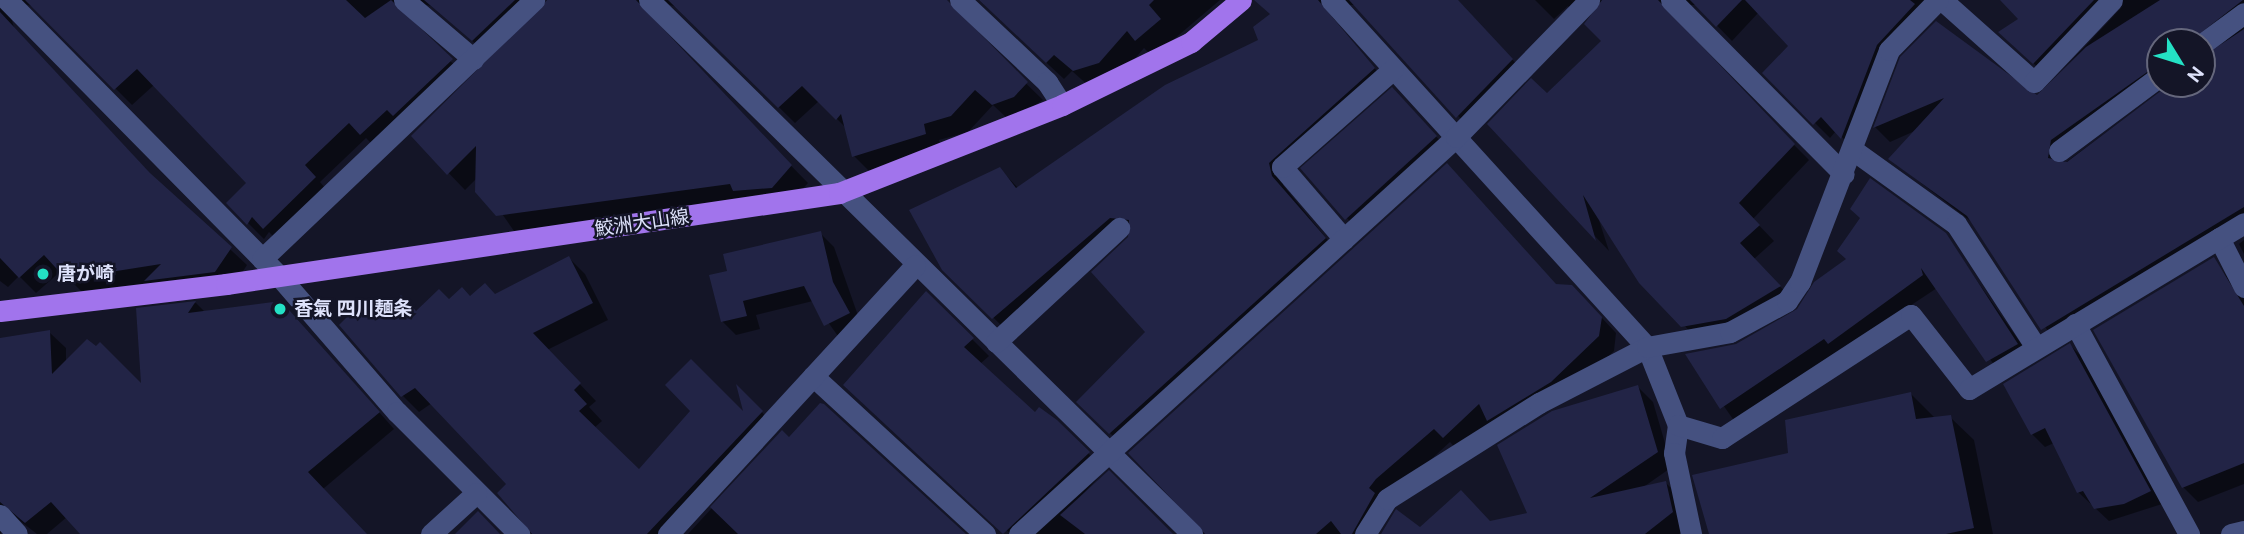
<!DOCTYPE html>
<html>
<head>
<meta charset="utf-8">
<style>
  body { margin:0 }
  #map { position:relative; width:2244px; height:534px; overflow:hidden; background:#141527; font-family:Ubuntu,"Noto Sans JP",sans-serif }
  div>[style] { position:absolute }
  .shadow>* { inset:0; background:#0007 }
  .building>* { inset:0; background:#222446 }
  .minor>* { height:21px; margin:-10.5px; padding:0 10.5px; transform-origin:10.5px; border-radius:10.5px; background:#455180 }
  .major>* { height:21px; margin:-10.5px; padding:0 10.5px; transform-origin:10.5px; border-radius:10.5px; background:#a174ec }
  .dots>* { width:19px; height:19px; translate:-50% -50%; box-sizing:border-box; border:4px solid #141527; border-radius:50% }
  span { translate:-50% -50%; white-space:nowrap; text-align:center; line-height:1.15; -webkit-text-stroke:5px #141527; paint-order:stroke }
  .street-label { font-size:19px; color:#dee2fb }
  .poi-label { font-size:19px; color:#dee2fb; font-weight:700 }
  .left { translate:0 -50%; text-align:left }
  .north { position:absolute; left:2146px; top:28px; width:70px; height:70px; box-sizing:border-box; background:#141527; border:2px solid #65677c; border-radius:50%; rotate:128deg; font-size:19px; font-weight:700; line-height:28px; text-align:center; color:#dee2fb }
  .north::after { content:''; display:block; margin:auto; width:24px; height:32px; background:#24e1c5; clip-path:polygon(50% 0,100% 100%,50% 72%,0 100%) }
</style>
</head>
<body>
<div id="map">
  <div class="shadow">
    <i style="clip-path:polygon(0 0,940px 0,1043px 100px,1010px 121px,993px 105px,968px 132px,939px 140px,942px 150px,870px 172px,854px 156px,846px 128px,819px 101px,795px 123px,677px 7px,663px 3px,656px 28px,808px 183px,789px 204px,514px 231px,477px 178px,465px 190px,413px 136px,546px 5px,490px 56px,431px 6px,417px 3px,410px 25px,468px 77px,378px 150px,366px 138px,320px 182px,331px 195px,281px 244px,269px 232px,264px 239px,228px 203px,248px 183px,154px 85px,132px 105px,34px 7px,22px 3px,10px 13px,14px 28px,157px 181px,247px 265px,232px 288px,84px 294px,61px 271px,36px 293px,19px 276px,8px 287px,0 281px)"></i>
    <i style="clip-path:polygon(979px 0,1220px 0,1153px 57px,1144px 48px,1117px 80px,1091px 88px,1072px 71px,1064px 79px)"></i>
    <i style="clip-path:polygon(1291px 0,1456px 0,1527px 75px,1472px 131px,1356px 5px,1336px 5px,1335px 25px,1388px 83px,1288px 172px,1283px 185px,1339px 254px,1125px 448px,1079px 402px,1148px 332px,1130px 233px,1009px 333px,944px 269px,1000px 169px,1018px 188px,1260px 41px)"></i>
    <i style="clip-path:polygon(1535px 0,1940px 0,1892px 60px,1856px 152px,1836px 131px,1830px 138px,1765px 73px,1790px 46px,1759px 12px,1732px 41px,1697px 5px,1677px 5px,1676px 26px,1809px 160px,1753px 219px,1774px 241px,1754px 259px,1795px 302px,1698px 342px,1599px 220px,1609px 251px,1489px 124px,1547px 95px,1603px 41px,1597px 6px,1581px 20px,1568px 6px,1554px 19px)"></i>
    <i style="clip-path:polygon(evenodd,2024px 0,2244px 0,2244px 231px,2057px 344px,1973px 223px,1890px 159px,1917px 130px,1890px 142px,1875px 127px,1902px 58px,2037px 97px,2125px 4px,2049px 77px,2015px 47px,2024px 0,2233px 33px,2210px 56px,2207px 56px,2209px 48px,2233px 33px,2024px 0,2160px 42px,2202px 42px,2202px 84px,2171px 84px,2065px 163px,2066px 156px,2160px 84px,2160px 42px)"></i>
    <i style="clip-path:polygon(1407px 104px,1450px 152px,1361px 234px,1303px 168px)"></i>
    <i style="clip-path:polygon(820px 233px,834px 247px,862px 327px,840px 339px,813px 301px,756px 315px,760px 329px,736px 335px,722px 321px,729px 272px)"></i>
    <i style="clip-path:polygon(1945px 235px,2031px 358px,2001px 374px,1937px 288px,1735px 422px,1688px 355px,1737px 345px)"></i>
    <i style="clip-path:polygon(2244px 240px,2244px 254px,2239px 244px)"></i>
    <i style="clip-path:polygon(569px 258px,585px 274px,608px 320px,547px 350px,596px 401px,589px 407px,602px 421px,594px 428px,639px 472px,746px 417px,739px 390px,778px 428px,681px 534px,531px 534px,509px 484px,432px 403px,419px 412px,403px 396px,369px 313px,416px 313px,495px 295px)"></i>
    <i style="clip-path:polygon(2213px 259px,2244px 298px,2244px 484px,2198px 502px,2183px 487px)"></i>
    <i style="clip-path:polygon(1556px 285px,1587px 302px,1616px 333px,1614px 351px,1566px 397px,1459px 452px,1450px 442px,1384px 503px,1374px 534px,1203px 534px,1203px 524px)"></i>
    <i style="clip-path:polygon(926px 293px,989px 356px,980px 364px,1035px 415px,1056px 421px,1105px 470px,1075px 503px,1171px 534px,1011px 534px,862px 402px)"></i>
    <i style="clip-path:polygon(196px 303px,205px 312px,297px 319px,394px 429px,323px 489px,365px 534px,83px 534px,67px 517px,47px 534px,37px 534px,15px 517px,0 534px,0 340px,49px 332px,66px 348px,66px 362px,143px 388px,138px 309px)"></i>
    <i style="clip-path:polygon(2070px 345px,2083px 358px,2162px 504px,2109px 521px,2078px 492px,2054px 443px,2045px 447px,2032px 434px)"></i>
    <i style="clip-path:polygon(1638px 387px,1653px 402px,1672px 467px,1642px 488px,1666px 483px,1681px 498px,1687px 528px,1679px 534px,1538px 534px)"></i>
    <i style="clip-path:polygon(1911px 394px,1934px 417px,1950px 417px,1974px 440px,1993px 534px,1710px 534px,1790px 454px)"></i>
    <i style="clip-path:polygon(782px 432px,789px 439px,963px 534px,688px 534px)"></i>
  </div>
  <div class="building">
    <i style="clip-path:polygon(25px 0,346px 0,365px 18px,391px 0,453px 59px,393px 116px,387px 110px,360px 135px,349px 123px,305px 165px,316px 177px,263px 229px,252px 217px,247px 225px,226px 203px,246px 183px,137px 69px,114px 90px)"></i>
    <i style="clip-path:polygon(424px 0,515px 0,472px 41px)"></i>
    <i style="clip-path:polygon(547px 0,636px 0,792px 165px,772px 188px,733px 191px,730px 184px,496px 216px,475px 192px,476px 146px,447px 175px,411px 136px)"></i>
    <i style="clip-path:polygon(668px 0,947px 0,1028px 82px,1014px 97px,992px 105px,975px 90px,951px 116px,924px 124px,926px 134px,852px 157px,841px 114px,836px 120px,802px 86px,778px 108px)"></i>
    <i style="clip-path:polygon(979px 0,1154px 0,1149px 5px,1161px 19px,1135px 41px,1127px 31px,1099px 63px,1073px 71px,1054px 55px,1046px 63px)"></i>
    <i style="clip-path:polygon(1254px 0,1318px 0,1375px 68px,1269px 163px,1272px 176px,1326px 238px,1109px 434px,1076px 402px,1145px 332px,1091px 272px,1128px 237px,1129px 220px,1110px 218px,992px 319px,942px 270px,909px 210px,1000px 167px,1016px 188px,1165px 85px,1258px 40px,1253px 27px,1270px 14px)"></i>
    <i style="clip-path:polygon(1349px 0,1458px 0,1513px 59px,1456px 118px)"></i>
    <i style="clip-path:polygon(1602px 0,1658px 0,1795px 144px,1739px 203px,1760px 225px,1740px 243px,1781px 286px,1726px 319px,1681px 327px,1639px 283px,1583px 195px,1596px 241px,1487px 124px,1531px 78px,1547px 93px,1601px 41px,1584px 24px)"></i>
    <i style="clip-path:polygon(1690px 0,1742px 0,1716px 27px)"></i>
    <i style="clip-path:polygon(1745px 0,1910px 0,1915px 4px,1877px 45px,1841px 139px,1821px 117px,1813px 125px,1762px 73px,1788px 46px)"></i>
    <i style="clip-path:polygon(2000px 0,2094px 0,2033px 64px,1998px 32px,2018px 19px)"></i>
    <i style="clip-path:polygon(2160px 0,2243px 0,2189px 42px,2160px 42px,2160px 63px,2051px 140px,2048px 158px,2067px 162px,2170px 84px,2202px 84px,2202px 57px,2244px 29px,2244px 207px,2041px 330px,1967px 216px,1888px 159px,1944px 98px,1873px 128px,1900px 57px,1936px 21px,2037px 95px,2086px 47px)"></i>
    <i style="clip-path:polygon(0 12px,150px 173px,232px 247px,215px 272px,144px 281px,161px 264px,66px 279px,44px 255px,19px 278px,0 258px)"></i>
    <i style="clip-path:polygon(1392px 87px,1437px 136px,1345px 220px,1300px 168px)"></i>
    <i style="clip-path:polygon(1447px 163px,1556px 284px,1572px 285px,1602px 317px,1599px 336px,1551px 382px,1487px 421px,1479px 404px,1443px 438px,1434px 429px,1376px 479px,1369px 488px,1375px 493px,1352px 534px,1341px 534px,1331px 521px,1316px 534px,1205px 534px,1128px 453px)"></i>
    <i style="clip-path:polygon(1870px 178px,1946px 233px,2018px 344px,1986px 362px,1921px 268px,1923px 275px,1828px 344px,1824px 339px,1720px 409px,1685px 354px,1736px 344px,1797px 309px,1814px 282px,1846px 259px,1837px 251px,1860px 218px,1850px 209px)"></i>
    <i style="clip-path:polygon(821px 231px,833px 282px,850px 313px,824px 326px,804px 286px,743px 301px,747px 316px,721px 322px,709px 275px,727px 271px,723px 254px)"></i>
    <i style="clip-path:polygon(569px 256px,593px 303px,533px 333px,581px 383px,574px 390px,587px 404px,579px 411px,639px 469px,690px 411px,665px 385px,691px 359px,743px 411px,736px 384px,763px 411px,647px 534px,532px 534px,497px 493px,506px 484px,415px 388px,401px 397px,339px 325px,361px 303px,369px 311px,380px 300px,388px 308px,401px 295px,416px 311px,439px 289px,449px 299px,462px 287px,470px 296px,485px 283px,495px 294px)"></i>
    <i style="clip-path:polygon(2214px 257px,2244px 306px,2244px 463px,2182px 488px,2093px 330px)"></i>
    <i style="clip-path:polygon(926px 291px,974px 338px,964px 347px,1035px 412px,1039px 407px,1057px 420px,1090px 452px,1003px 534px,843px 385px)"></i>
    <i style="clip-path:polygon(196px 301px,188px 313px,281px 301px,380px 412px,308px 472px,367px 534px,80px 534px,51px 502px,25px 523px,0 502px,0 338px,50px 330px,52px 374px,87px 339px,96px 346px,100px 342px,141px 383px,136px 308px)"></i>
    <i style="clip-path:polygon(2070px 343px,2151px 491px,2124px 504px,2094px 509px,2083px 491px,2077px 493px,2045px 428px,2031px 435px,2003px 384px)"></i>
    <i style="clip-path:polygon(1638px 385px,1658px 452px,1590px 498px,1666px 481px,1673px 512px,1645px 534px,1381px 534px,1396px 509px,1420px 527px,1461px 490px,1490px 521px,1527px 513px,1497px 445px,1552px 411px)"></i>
    <i style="clip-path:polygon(1911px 392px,1916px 419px,1951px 415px,1974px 528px,1946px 534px,1709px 534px,1692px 475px,1788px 453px,1785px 420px)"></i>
    <i style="clip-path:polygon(820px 403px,824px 404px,966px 534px,738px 534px,710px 507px,782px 430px,789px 437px)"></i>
    <i style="clip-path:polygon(1109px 470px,1173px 534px,1085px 534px,1060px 515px)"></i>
    <i style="clip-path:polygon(478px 511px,500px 534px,455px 534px)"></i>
  </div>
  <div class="minor">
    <i style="left:7px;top:0;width:388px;rotate:45.4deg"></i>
    <i style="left:279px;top:276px;width:180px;rotate:49.1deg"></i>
    <i style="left:397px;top:412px;width:173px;rotate:45deg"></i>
    <i style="left:404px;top:0;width:91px;rotate:40.5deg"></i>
    <i style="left:649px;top:0;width:762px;rotate:44.52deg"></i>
    <i style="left:960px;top:0;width:120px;rotate:43.3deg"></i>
    <i style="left:1047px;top:82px;width:27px;rotate:57deg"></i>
    <i style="left:1331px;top:0;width:469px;rotate:47.7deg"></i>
    <i style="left:1647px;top:347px;width:84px;rotate:68.3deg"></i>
    <i style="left:1678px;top:425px;width:28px;rotate:98deg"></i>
    <i style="left:1674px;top:453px;width:83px;rotate:78.1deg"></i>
    <i style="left:1671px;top:0;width:245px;rotate:45.2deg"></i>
    <i style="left:1942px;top:0;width:123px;rotate:41.7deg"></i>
    <i style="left:2034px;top:82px;width:113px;rotate:-46.4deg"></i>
    <i style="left:2202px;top:44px;width:52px;rotate:-36.4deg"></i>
    <i style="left:1853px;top:150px;width:127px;rotate:35.7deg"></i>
    <i style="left:1956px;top:224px;width:147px;rotate:57deg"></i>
    <i style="left:2059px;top:151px;width:126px;rotate:-36.6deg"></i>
    <i style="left:2219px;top:238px;width:55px;rotate:63deg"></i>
    <i style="left:1344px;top:239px;width:95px;rotate:-130.7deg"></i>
    <i style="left:1282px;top:167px;width:148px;rotate:-41.4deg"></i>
    <i style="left:262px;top:259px;width:376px;rotate:-43.6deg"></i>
    <i style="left:2075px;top:324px;width:239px;rotate:61.5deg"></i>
    <i style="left:996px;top:342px;width:168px;rotate:-42.8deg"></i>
    <i style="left:813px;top:376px;width:234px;rotate:42.6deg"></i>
    <i style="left:1678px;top:425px;width:46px;rotate:16.5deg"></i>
    <i style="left:1722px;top:438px;width:225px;rotate:-33.1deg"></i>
    <i style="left:1911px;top:315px;width:94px;rotate:51.9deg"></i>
    <i style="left:1969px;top:389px;width:321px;rotate:-31.1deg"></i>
    <i style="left:0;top:515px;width:25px;rotate:48deg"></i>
    <i style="left:431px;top:534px;width:61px;rotate:-42.3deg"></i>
    <i style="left:668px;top:534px;width:365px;rotate:-47.4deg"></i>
    <i style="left:1019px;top:534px;width:590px;rotate:-42.25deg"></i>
    <i style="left:1456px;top:137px;width:191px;rotate:-45.8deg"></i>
    <i style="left:1365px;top:534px;width:41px;rotate:-57.8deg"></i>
    <i style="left:1387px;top:499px;width:180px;rotate:-32.3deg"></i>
    <i style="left:1539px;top:403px;width:122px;rotate:-27.4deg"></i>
    <i style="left:1647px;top:347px;width:84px;rotate:-10.2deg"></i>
    <i style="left:1730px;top:332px;width:65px;rotate:-28.5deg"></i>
    <i style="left:1787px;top:301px;width:23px;rotate:-56deg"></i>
    <i style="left:1800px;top:282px;width:248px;rotate:-69deg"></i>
    <i style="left:1889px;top:50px;width:70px;rotate:-45.6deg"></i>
    <i style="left:2231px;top:534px;width:13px;rotate:-13deg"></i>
  </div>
  <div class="major">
    <i style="left:0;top:311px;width:228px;rotate:-6.8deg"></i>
    <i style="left:226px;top:284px;width:620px;rotate:-8.44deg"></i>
    <i style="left:839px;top:193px;width:240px;rotate:-21.5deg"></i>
    <i style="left:1062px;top:105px;width:144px;rotate:-26deg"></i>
    <i style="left:1191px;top:42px;width:65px;rotate:-40deg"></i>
  </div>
  <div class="dots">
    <i style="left:43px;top:274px;background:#24e1c5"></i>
    <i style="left:280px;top:309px;background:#24e1c5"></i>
  </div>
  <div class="street-label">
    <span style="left:642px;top:223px;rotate:-8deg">鮫洲大山線</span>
  </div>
  <div class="poi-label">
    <span class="left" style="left:57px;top:274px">唐が崎</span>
    <span class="left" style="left:294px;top:309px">香氣 四川麺条</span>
  </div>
  <div class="north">N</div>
</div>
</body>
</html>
